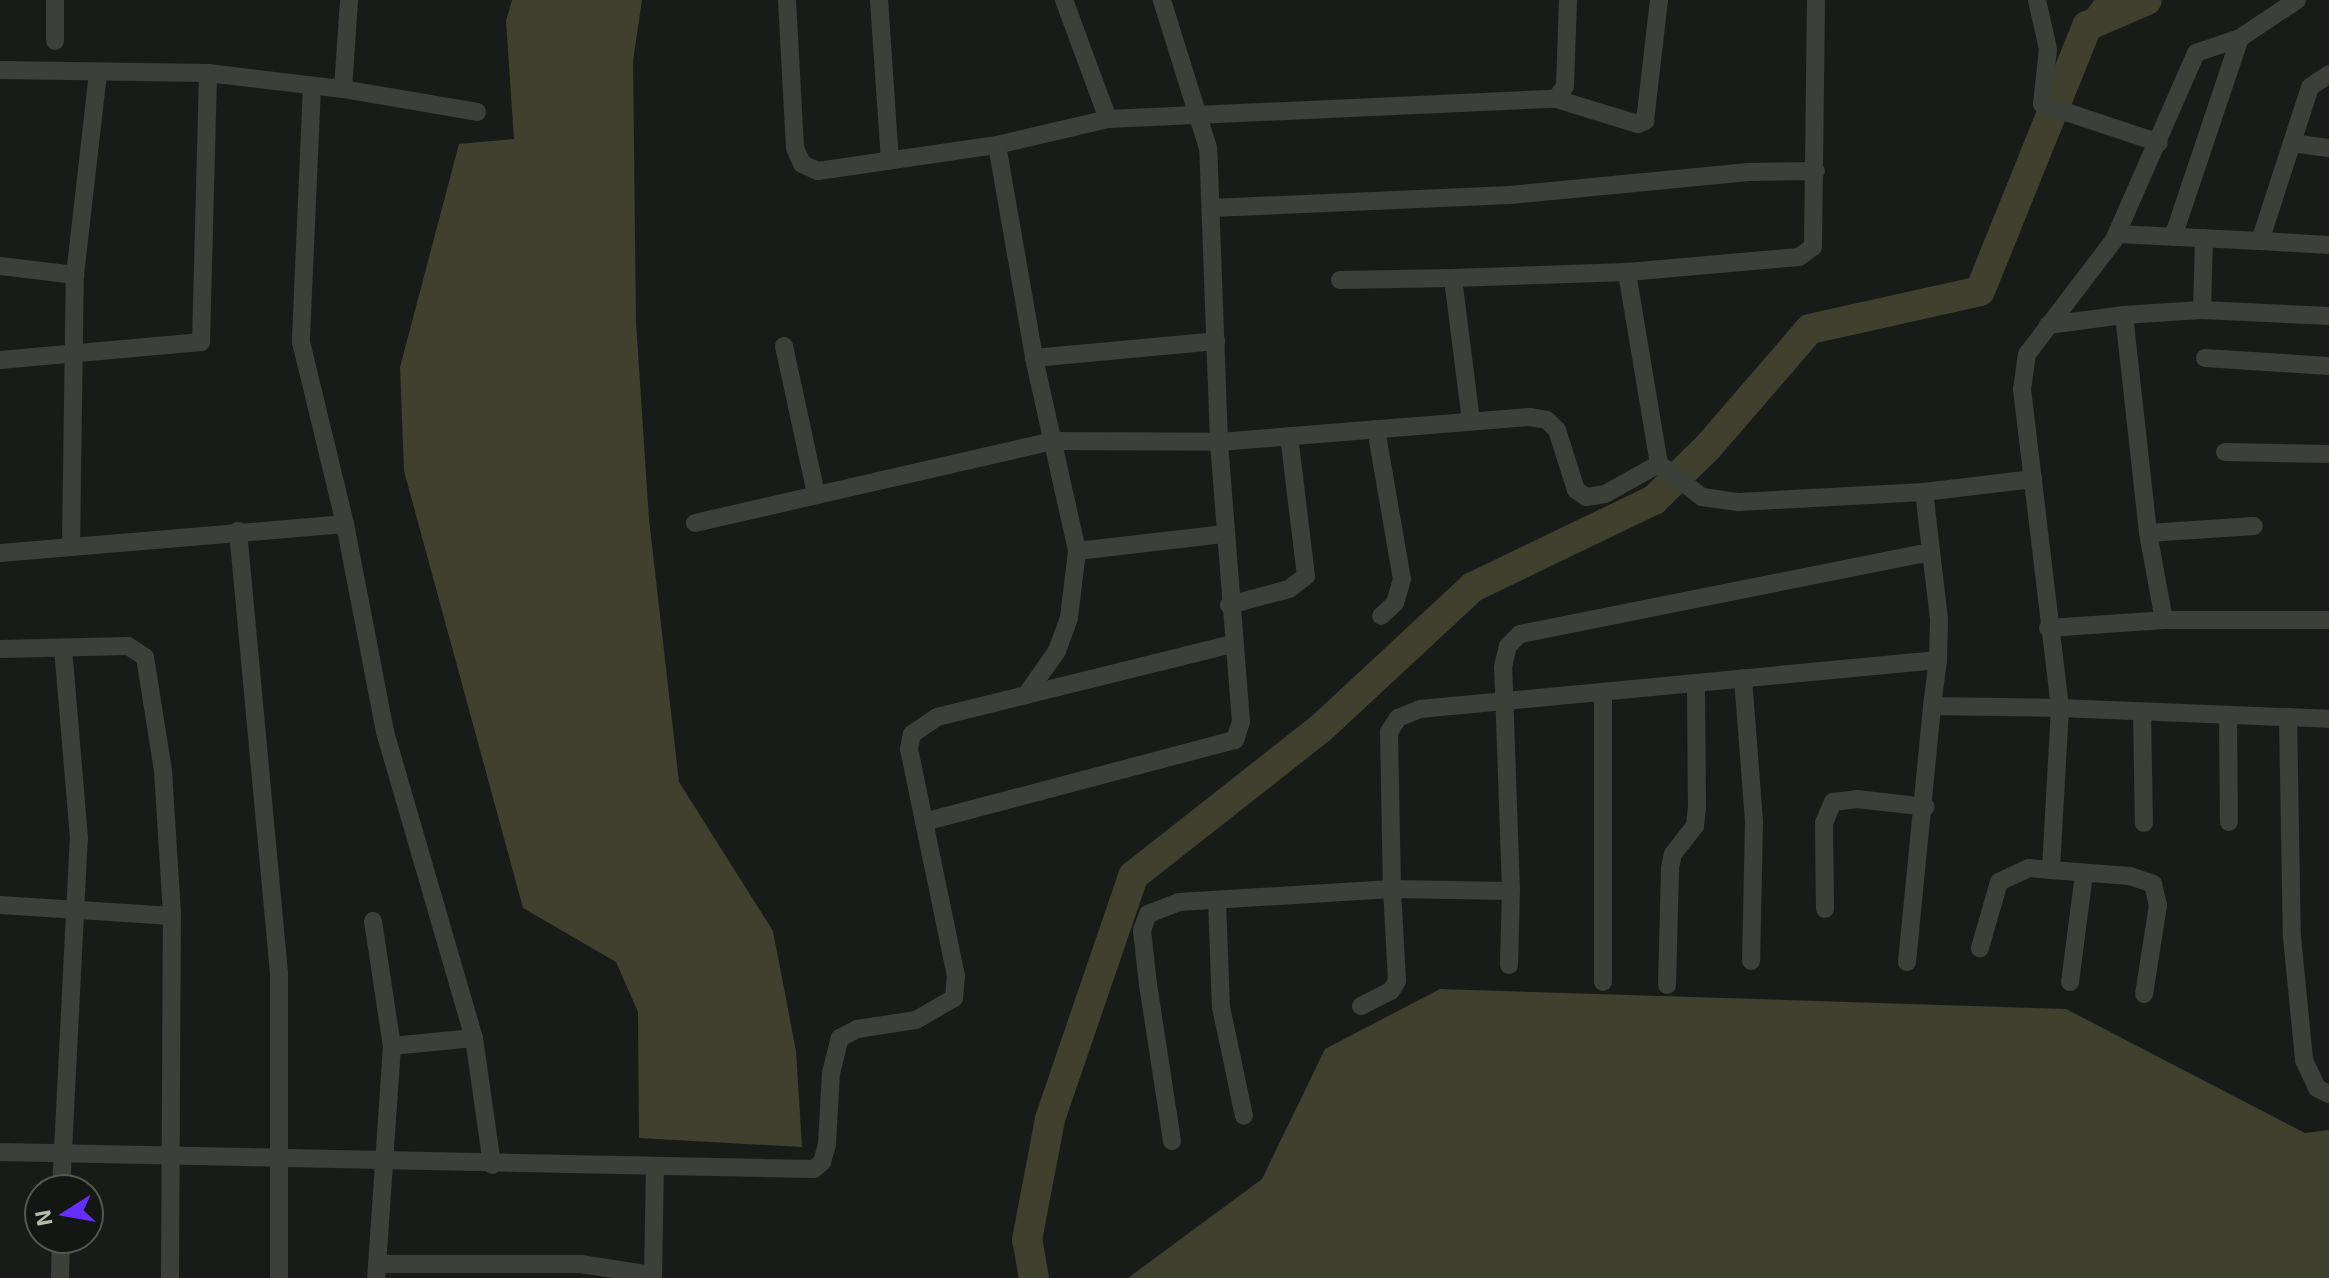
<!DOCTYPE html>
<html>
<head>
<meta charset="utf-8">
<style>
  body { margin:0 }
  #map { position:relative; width:2329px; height:1278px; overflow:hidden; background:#191b18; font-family:"Exo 2",sans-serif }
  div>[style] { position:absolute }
  .water>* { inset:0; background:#3f402d }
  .canal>* { height:18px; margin:-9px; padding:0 9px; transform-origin:9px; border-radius:9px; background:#3f402d }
  .river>* { height:30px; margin:-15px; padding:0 15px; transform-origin:15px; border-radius:15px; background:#3f402d }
  .minor>* { height:18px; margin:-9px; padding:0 9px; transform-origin:9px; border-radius:9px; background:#3d4039 }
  span { translate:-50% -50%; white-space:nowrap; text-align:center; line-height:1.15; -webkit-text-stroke:7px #141613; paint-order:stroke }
  .north { position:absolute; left:24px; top:1174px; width:80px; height:80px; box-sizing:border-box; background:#141613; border:2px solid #55584f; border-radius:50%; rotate:259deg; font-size:22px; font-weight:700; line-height:32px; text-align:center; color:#b6bbaa }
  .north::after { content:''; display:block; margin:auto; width:28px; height:36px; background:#652dfe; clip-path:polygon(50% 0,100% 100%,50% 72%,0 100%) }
</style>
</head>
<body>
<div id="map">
  <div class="water">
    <i style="clip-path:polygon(512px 0,642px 0,633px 61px,636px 322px,649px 519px,679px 782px,773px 931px,796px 1051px,802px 1147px,639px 1138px,638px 1012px,616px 962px,523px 908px,404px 471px,400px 367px,459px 144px,514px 139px,506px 21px)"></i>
    <i style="clip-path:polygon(1440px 989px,2066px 1009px,2305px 1133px,2329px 1130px,2329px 1278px,1128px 1278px,1262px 1179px,1325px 1049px)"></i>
  </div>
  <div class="canal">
    <i style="left:2087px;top:26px;width:32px;rotate:-55deg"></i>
  </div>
  <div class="river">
    <i style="left:1034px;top:1278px;width:39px;rotate:-100deg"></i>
    <i style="left:1027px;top:1240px;width:123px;rotate:-79.2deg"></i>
    <i style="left:1050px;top:1119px;width:257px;rotate:-71.1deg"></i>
    <i style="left:1133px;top:876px;width:238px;rotate:-38.2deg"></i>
    <i style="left:1320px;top:729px;width:209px;rotate:-42.9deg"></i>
    <i style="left:1473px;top:587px;width:201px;rotate:-25.7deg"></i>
    <i style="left:1654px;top:500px;width:76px;rotate:-44.5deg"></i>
    <i style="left:1708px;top:447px;width:156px;rotate:-49.2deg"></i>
    <i style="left:1810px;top:329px;width:174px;rotate:-12.6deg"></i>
    <i style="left:1980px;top:291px;width:286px;rotate:-68deg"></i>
    <i style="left:2087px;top:26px;width:65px;rotate:-23.4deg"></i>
  </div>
  <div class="minor">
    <i style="left:55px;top:0;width:41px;rotate:90deg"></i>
    <i style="left:787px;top:0;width:148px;rotate:86.9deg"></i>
    <i style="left:795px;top:148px;width:17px;rotate:66deg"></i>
    <i style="left:802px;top:164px;width:17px;rotate:24deg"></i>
    <i style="left:818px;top:171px;width:181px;rotate:-8.3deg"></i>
    <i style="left:997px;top:145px;width:114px;rotate:-13.2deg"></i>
    <i style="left:1108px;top:119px;width:448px;rotate:-2.6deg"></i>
    <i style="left:1556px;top:99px;width:16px;rotate:-55deg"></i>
    <i style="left:1565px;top:86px;width:86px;rotate:-88deg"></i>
    <i style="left:879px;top:0;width:161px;rotate:86.1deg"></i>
    <i style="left:1064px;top:0;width:127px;rotate:69.7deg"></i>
    <i style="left:2037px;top:0;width:50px;rotate:77.3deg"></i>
    <i style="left:2048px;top:49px;width:55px;rotate:96.2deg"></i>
    <i style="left:2042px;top:104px;width:123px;rotate:18.4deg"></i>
    <i style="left:2297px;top:0;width:69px;rotate:146.3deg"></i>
    <i style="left:2240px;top:38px;width:46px;rotate:161.2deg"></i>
    <i style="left:2196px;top:53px;width:204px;rotate:113.7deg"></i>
    <i style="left:2114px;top:240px;width:143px;rotate:127.3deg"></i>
    <i style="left:2027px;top:354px;width:35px;rotate:98deg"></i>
    <i style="left:2022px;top:389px;width:321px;rotate:83.2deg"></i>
    <i style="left:2060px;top:708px;width:269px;rotate:2.3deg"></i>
    <i style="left:0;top:70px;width:208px;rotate:0.8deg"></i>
    <i style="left:208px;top:73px;width:136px;rotate:6.8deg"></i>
    <i style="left:343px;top:89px;width:89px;rotate:-86.1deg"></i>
    <i style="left:312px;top:86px;width:256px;rotate:92.5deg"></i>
    <i style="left:301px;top:342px;width:187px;rotate:76.4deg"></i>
    <i style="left:345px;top:524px;width:212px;rotate:79.1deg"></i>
    <i style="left:385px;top:732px;width:319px;rotate:73.8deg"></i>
    <i style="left:474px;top:1038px;width:128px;rotate:81.9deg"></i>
    <i style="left:343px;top:89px;width:136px;rotate:9.7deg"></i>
    <i style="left:1556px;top:99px;width:86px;rotate:17deg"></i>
    <i style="left:1638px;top:124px;width:8px;rotate:-23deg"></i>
    <i style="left:1645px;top:121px;width:122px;rotate:-83.4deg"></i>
    <i style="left:2292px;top:143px;width:37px;rotate:8deg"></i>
    <i style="left:997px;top:145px;width:216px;rotate:80.1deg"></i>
    <i style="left:1034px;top:358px;width:198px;rotate:77.4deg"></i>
    <i style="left:1077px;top:551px;width:67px;rotate:96.8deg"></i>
    <i style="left:1069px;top:618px;width:35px;rotate:110deg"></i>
    <i style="left:1057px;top:651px;width:54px;rotate:125.2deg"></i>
    <i style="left:1212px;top:208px;width:298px;rotate:-2.5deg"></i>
    <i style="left:1510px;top:195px;width:240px;rotate:-5.5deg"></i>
    <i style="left:1749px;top:172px;width:67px;rotate:-0.9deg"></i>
    <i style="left:2117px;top:234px;width:143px;rotate:2.8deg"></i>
    <i style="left:2260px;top:241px;width:162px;rotate:-72deg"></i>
    <i style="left:2310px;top:87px;width:23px;rotate:-34deg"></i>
    <i style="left:2173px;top:237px;width:210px;rotate:-71.4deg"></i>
    <i style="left:2260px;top:241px;width:69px;rotate:3.3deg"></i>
    <i style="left:0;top:266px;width:76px;rotate:6.8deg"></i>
    <i style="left:1340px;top:280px;width:113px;rotate:-1deg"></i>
    <i style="left:2202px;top:310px;width:72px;rotate:-88.4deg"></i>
    <i style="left:2124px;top:315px;width:78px;rotate:-3.7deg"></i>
    <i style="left:2202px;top:310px;width:127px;rotate:2.7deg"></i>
    <i style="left:2048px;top:325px;width:77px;rotate:-7.5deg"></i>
    <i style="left:2124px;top:315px;width:219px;rotate:83.7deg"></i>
    <i style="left:2148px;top:533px;width:88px;rotate:79.6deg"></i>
    <i style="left:784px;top:346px;width:151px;rotate:77.8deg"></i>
    <i style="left:1034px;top:358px;width:183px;rotate:-5.3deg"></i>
    <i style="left:2205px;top:358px;width:124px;rotate:3.7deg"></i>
    <i style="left:0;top:360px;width:202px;rotate:-5.1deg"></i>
    <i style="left:201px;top:342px;width:269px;rotate:-88.5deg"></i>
    <i style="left:1471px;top:421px;width:144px;rotate:-97.2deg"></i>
    <i style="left:1453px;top:278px;width:174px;rotate:-2deg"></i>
    <i style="left:1376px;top:429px;width:152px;rotate:80.2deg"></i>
    <i style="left:1402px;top:579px;width:25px;rotate:106deg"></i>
    <i style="left:1395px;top:603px;width:19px;rotate:137deg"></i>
    <i style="left:2225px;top:452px;width:104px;rotate:1.1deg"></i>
    <i style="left:1659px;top:464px;width:195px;rotate:-99.5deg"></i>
    <i style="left:1627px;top:272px;width:173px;rotate:-5deg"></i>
    <i style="left:1799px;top:257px;width:17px;rotate:-36deg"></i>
    <i style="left:1813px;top:247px;width:247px;rotate:-89.3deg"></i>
    <i style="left:695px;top:523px;width:367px;rotate:-12.9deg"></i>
    <i style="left:1053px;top:441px;width:166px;rotate:0.3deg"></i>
    <i style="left:1219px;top:442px;width:294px;rotate:-92.1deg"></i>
    <i style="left:1208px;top:148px;width:155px;rotate:-107.3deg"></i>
    <i style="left:238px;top:531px;width:444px;rotate:84.7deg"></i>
    <i style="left:279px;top:973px;width:305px;rotate:90deg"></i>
    <i style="left:2148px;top:533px;width:106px;rotate:-3.8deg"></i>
    <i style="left:71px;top:547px;width:272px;rotate:-89.2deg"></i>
    <i style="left:75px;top:275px;width:204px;rotate:-83.5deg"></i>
    <i style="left:1077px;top:551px;width:149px;rotate:-6.6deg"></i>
    <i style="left:0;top:553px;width:346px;rotate:-4.8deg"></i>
    <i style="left:1229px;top:605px;width:62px;rotate:-14.9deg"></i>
    <i style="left:1289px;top:589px;width:21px;rotate:-37deg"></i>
    <i style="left:1306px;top:576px;width:141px;rotate:-96.9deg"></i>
    <i style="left:2048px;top:628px;width:116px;rotate:-3.9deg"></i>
    <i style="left:2164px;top:620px;width:165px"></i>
    <i style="left:0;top:649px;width:128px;rotate:-1.3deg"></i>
    <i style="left:128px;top:646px;width:20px;rotate:33deg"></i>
    <i style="left:145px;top:657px;width:115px;rotate:81deg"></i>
    <i style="left:163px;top:771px;width:145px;rotate:86.4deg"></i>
    <i style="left:172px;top:916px;width:172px;rotate:-176.3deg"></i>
    <i style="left:1938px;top:660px;width:41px;rotate:-88.6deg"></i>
    <i style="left:1939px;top:619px;width:128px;rotate:-96.7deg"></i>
    <i style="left:1924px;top:492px;width:110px;rotate:-6.8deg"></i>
    <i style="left:1743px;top:678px;width:144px;rotate:85.6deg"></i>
    <i style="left:1754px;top:822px;width:139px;rotate:91.2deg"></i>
    <i style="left:1603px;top:692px;width:290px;rotate:90deg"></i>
    <i style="left:2142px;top:712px;width:111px;rotate:89deg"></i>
    <i style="left:2228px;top:715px;width:107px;rotate:89.5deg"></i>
    <i style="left:2288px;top:717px;width:220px;rotate:89deg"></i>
    <i style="left:2292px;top:937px;width:124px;rotate:84.4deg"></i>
    <i style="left:2304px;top:1060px;width:31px;rotate:65deg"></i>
    <i style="left:2317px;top:1088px;width:13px;rotate:27deg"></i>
    <i style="left:924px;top:822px;width:322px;rotate:-14.8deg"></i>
    <i style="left:1235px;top:740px;width:19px;rotate:-72deg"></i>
    <i style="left:1241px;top:722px;width:281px;rotate:-94.5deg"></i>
    <i style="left:1219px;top:442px;width:311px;rotate:-4.6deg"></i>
    <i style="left:1529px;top:417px;width:18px;rotate:9deg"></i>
    <i style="left:1547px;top:420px;width:14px;rotate:45deg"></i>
    <i style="left:1557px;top:430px;width:63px;rotate:72.4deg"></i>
    <i style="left:1576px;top:490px;width:12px;rotate:35deg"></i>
    <i style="left:1586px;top:497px;width:19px;rotate:-9deg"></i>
    <i style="left:1605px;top:494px;width:62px;rotate:-29.1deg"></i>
    <i style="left:1659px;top:464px;width:54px;rotate:37.5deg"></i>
    <i style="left:1702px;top:497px;width:37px;rotate:8deg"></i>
    <i style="left:1739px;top:502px;width:185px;rotate:-3.1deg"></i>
    <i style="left:2051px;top:870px;width:79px;rotate:4.3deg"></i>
    <i style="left:2130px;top:876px;width:24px;rotate:19deg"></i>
    <i style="left:2153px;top:884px;width:22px;rotate:77deg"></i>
    <i style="left:2158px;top:905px;width:90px;rotate:98.9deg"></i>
    <i style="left:1217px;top:900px;width:107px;rotate:87.9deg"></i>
    <i style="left:1221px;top:1007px;width:111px;rotate:78.1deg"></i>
    <i style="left:1825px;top:909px;width:86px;rotate:-90.7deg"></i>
    <i style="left:1824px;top:823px;width:23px;rotate:-67deg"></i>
    <i style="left:1833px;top:802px;width:24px;rotate:-7deg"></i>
    <i style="left:1857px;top:799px;width:69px;rotate:6.6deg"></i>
    <i style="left:373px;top:921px;width:126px;rotate:81.4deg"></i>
    <i style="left:392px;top:1046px;width:233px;rotate:93.9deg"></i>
    <i style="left:1907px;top:962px;width:257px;rotate:-84.4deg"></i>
    <i style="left:1509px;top:965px;width:74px;rotate:-88.5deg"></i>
    <i style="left:2070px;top:982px;width:109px;rotate:-82.6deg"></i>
    <i style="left:1667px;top:985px;width:117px;rotate:-88.5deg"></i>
    <i style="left:1670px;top:868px;width:14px;rotate:-78deg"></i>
    <i style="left:1673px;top:854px;width:36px;rotate:-52deg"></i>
    <i style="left:1695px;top:826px;width:18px;rotate:-84deg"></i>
    <i style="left:1697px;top:808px;width:125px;rotate:-90.5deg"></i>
    <i style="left:1361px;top:1006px;width:34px;rotate:-27deg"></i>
    <i style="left:1391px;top:991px;width:12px;rotate:-59deg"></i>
    <i style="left:1397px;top:981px;width:92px;rotate:-93.1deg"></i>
    <i style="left:1392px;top:889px;width:119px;rotate:1deg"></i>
    <i style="left:1511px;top:891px;width:224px;rotate:-92deg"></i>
    <i style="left:1503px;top:667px;width:22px;rotate:-77deg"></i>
    <i style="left:1508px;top:646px;width:17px;rotate:-45deg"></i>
    <i style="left:1520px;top:634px;width:419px;rotate:-11.3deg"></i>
    <i style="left:392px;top:1046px;width:82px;rotate:-5.6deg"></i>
    <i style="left:1172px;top:1141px;width:158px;rotate:-98.7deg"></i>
    <i style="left:1148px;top:985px;width:55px;rotate:-96.2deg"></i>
    <i style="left:1142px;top:930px;width:17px;rotate:-69deg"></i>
    <i style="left:1148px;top:914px;width:33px;rotate:-21deg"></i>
    <i style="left:1179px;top:902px;width:213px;rotate:-3.5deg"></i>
    <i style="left:1392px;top:889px;width:157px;rotate:-91.1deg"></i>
    <i style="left:1389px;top:732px;width:17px;rotate:-57deg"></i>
    <i style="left:1398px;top:718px;width:24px;rotate:-22deg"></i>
    <i style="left:1420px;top:709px;width:520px;rotate:-5.4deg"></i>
    <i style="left:1938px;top:660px;width:46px;rotate:97.4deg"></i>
    <i style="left:1932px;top:706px;width:128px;rotate:0.9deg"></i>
    <i style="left:2060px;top:708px;width:162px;rotate:93.2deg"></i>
    <i style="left:2051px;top:870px;width:22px;rotate:-175deg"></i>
    <i style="left:2029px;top:868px;width:33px;rotate:155deg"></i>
    <i style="left:1999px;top:882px;width:69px;rotate:106.1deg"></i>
    <i style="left:0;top:1152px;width:814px;rotate:1.2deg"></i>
    <i style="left:814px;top:1169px;width:11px;rotate:-41deg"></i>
    <i style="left:822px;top:1162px;width:19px;rotate:-74deg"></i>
    <i style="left:827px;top:1144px;width:71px;rotate:-86.8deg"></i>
    <i style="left:831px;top:1073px;width:36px;rotate:-76deg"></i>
    <i style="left:840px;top:1038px;width:19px;rotate:-28deg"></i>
    <i style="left:857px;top:1029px;width:60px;rotate:-8.7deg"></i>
    <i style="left:916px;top:1020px;width:44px;rotate:-30.1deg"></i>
    <i style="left:954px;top:998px;width:22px;rotate:-85deg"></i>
    <i style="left:956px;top:976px;width:232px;rotate:-101.7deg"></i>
    <i style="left:909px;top:749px;width:15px;rotate:-79deg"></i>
    <i style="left:912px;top:734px;width:30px;rotate:-34deg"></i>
    <i style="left:937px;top:717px;width:303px;rotate:-13.9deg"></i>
    <i style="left:61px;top:1190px;width:352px;rotate:-87.1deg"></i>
    <i style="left:79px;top:838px;width:191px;rotate:-94.8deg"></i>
    <i style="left:377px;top:1264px;width:204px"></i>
    <i style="left:581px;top:1264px;width:73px;rotate:8.7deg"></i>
    <i style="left:60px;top:1278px;width:40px;rotate:-88.6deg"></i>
    <i style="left:170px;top:1278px;width:362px;rotate:-89.7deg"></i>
    <i style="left:653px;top:1278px;width:110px;rotate:-89deg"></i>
  </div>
  <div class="north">N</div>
</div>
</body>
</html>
